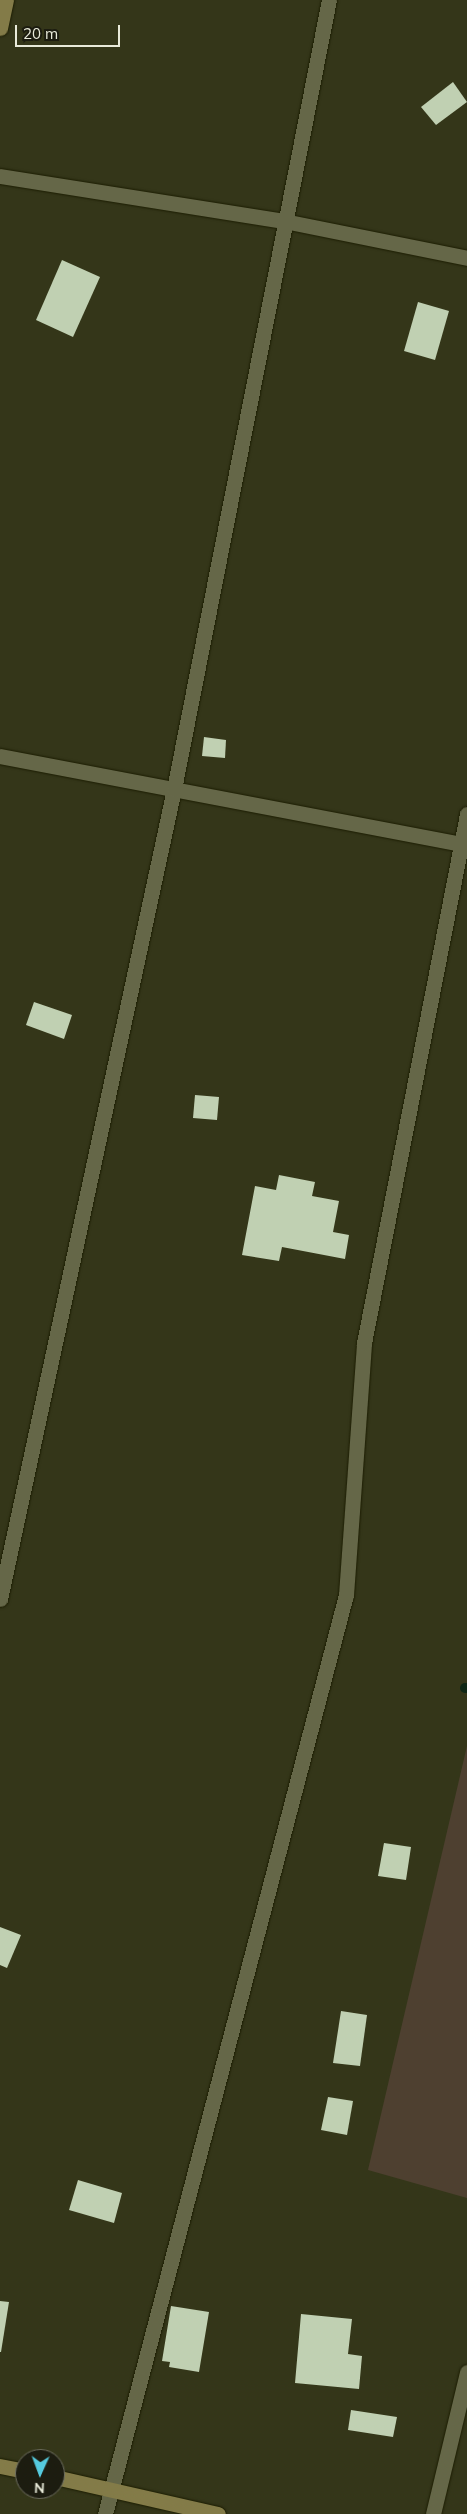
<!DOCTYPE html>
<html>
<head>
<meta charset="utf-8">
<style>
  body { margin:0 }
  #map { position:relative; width:467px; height:2514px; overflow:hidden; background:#343619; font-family:Mulish,sans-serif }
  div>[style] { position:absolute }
  .green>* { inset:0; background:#4e4030 }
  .stream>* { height:10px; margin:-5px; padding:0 5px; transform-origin:5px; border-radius:5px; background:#0f2715 }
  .building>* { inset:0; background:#c0d0b2 }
  .roads { filter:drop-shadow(0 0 1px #1c1d02) drop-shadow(0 0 1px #1c1d02) }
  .street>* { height:15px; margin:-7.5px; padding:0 7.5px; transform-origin:7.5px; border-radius:7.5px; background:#656748 }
  .secondary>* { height:15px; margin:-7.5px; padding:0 7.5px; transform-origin:7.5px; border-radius:7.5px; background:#837b48 }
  span { translate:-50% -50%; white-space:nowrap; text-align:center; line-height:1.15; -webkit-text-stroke:5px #1c1c10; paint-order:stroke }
  .north { position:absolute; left:15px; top:2449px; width:50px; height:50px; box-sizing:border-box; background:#1c1c10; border:1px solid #6e6e60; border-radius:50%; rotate:182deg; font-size:14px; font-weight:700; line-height:20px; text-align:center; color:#e8ead9 }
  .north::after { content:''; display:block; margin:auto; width:18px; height:22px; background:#55cade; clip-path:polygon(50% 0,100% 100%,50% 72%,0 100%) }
  .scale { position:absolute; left:15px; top:25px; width:105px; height:22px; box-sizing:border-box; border:2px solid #e8ead9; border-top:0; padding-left:6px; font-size:15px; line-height:18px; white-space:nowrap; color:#e8ead9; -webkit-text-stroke:4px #1c1c10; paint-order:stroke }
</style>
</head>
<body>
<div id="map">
  <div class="green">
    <i style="clip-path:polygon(467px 1746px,467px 2198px,368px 2170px)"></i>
  </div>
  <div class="stream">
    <i style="left:465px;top:1688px;width:2px"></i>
  </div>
  <div class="building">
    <i style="clip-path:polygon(453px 82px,467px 102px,436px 125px,421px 107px)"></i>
    <i style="clip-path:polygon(62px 260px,100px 277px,73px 337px,36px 320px)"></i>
    <i style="clip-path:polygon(418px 302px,449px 311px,435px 360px,404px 351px)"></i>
    <i style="clip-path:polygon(204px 737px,226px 740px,225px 758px,202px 756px)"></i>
    <i style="clip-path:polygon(34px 1002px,72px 1015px,64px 1039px,26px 1025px)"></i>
    <i style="clip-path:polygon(195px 1095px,219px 1097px,217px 1120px,193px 1118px)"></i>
    <i style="clip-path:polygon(279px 1175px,315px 1182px,312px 1196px,339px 1201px,333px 1232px,349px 1235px,345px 1259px,282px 1247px,279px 1261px,242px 1255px,255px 1186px,276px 1190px)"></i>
    <i style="clip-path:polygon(384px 1843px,411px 1847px,406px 1880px,378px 1876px)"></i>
    <i style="clip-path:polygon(0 1927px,21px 1935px,7px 1968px,0 1965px)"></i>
    <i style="clip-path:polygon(341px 2011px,367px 2015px,360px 2066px,333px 2063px)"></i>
    <i style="clip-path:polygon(328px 2097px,353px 2101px,347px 2135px,321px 2130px)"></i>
    <i style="clip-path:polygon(78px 2180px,122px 2193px,114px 2223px,69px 2210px)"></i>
    <i style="clip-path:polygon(0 2301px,9px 2302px,1px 2352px,0 2352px)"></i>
    <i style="clip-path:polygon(171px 2306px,209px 2312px,199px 2372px,169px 2367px,170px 2362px,162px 2361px)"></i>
    <i style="clip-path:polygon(301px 2314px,352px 2319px,348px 2354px,362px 2356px,359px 2389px,295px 2383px)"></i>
    <i style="clip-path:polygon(351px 2410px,397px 2417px,393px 2437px,348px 2430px)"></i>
  </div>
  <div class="roads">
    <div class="street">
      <i style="left:0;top:176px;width:288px;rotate:9deg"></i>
      <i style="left:284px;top:221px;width:187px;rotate:11.4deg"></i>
      <i style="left:0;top:756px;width:475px;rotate:10.8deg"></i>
      <i style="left:0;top:1599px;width:828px;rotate:-77.88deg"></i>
      <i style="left:174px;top:789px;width:804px;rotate:-78.89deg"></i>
      <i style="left:105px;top:2514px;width:950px;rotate:-75.31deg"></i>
      <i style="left:346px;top:1595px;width:253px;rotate:-85.9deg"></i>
      <i style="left:364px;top:1343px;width:539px;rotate:-78.98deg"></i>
      <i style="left:433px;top:2514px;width:146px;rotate:-76.5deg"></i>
    </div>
    <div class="secondary">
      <i style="left:0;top:28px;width:29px;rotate:-78deg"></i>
      <i style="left:0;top:2466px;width:25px;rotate:11deg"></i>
      <i style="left:55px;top:2477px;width:167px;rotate:12.8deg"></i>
    </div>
  </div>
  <div class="north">N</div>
  <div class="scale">20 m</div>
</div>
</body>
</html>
